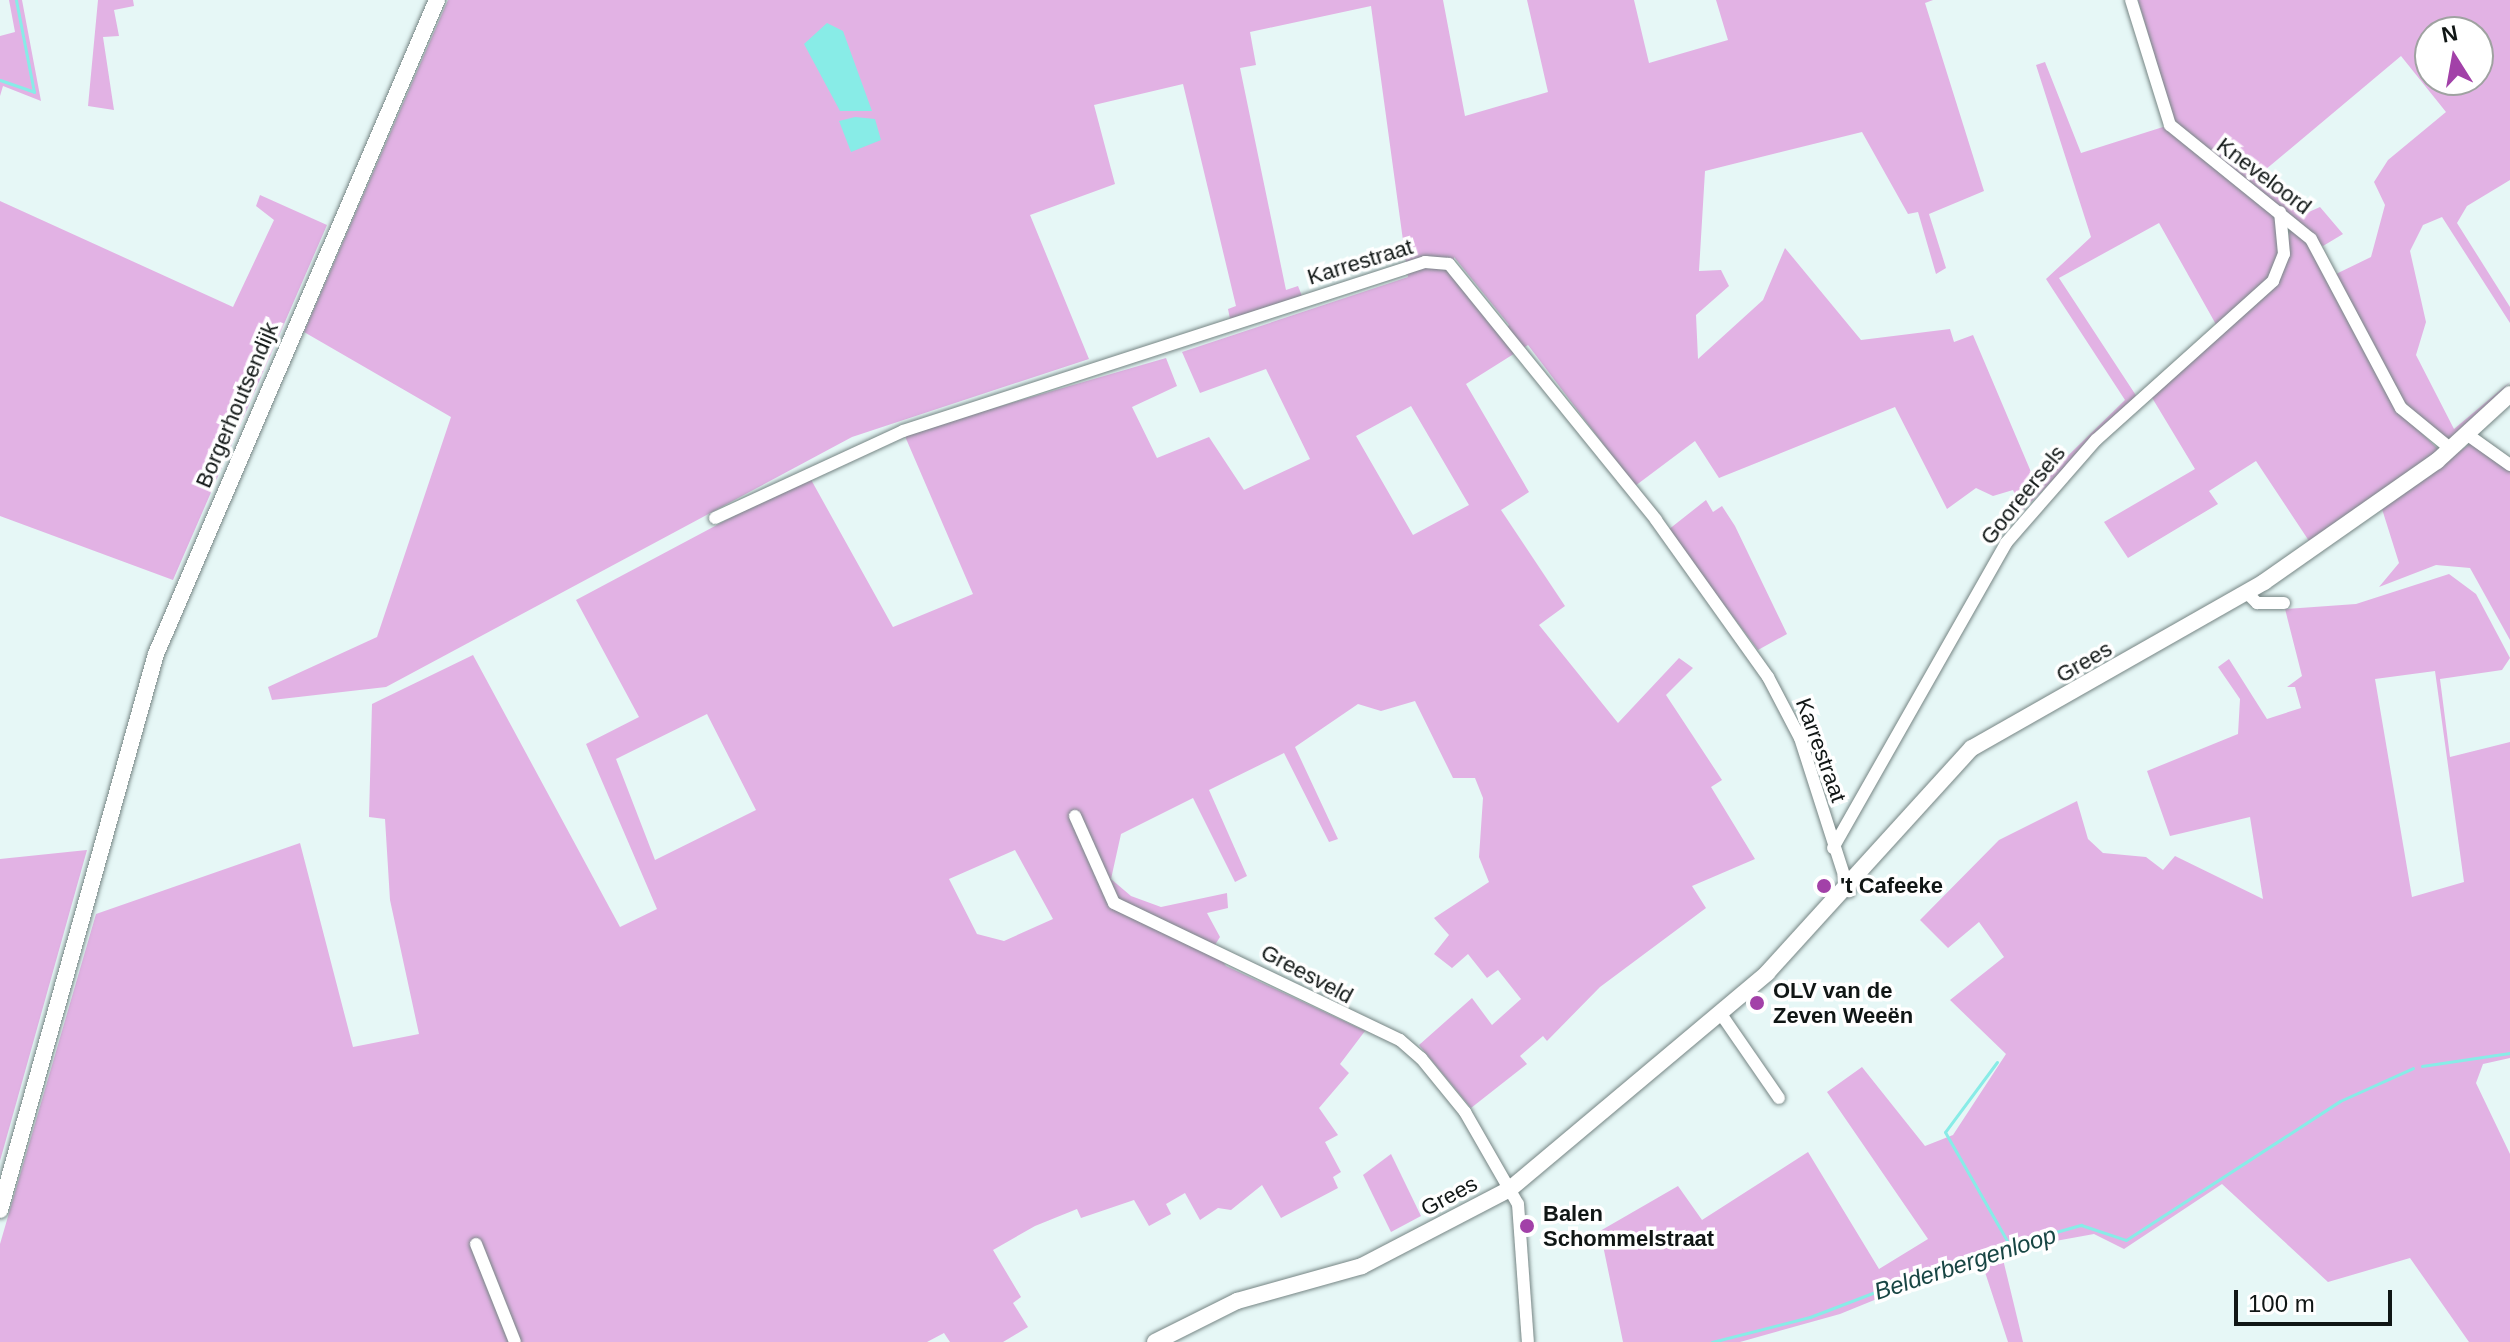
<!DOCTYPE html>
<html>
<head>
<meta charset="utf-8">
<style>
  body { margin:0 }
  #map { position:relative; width:2510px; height:1342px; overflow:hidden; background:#e6f7f6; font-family:Helvetica,sans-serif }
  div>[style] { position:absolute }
  .green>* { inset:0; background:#e2b2e4 }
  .water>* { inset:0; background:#88ece7 }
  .stream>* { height:3px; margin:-1.5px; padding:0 1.5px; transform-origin:1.5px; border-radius:1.5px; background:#88ece7 }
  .roads { filter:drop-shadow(0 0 2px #768584) drop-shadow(0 0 2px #768584) }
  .street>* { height:12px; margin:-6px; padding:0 6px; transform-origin:6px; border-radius:6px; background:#fff }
  .secondary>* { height:16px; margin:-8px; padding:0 8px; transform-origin:8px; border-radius:8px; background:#fff }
  .dots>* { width:22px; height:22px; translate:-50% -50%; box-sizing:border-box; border:4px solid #fff; border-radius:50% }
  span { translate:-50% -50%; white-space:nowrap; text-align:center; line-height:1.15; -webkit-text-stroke:7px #fff; paint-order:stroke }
  .street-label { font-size:22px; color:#101615 }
  .poi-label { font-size:22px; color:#101615; font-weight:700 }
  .left { translate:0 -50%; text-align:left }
  .water-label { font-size:24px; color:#184644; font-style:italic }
  .north { position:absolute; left:2414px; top:16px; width:80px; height:80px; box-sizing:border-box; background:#fff; border:2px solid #9fa2a1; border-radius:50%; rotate:349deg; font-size:22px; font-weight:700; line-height:32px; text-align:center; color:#101615 }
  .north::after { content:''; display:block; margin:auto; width:28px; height:36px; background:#a241a8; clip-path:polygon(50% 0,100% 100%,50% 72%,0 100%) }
  .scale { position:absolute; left:2234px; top:1290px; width:158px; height:36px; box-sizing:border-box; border:4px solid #101615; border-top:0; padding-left:10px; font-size:24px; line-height:28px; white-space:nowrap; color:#101615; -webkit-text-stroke:6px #fff; paint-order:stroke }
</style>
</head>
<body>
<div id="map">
  <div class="green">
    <i style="clip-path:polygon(9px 0,22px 0,41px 101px,3px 86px,0 96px,0 36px,15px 32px)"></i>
    <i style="clip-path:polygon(98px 0,133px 0,134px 6px,114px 10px,119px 36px,103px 37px,114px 110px,88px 106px)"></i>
    <i style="clip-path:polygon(evenodd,448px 0,1443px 0,1465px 116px,1548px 92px,1527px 0,1634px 0,1649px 63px,1728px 40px,1716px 0,1933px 0,1925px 3px,1984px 191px,1929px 214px,1946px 268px,1936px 274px,1918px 212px,1908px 214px,1862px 132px,1705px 171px,1699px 271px,1721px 270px,1729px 286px,1696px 315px,1698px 359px,1763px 300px,1785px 248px,1861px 340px,1950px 329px,1954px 342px,1973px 335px,2037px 486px,2125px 400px,2046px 279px,2091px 237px,2036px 65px,2045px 62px,2081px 153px,2163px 127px,2277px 219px,2282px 253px,2270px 279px,2218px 328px,2159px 223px,2059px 278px,2137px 397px,2022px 511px,2013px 490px,1993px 496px,1976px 488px,1947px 509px,1895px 407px,1719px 478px,1695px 441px,1635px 486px,1528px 345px,1466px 384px,1529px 492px,1501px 510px,1565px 606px,1539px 625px,1618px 723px,1679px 658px,1693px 668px,1666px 695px,1722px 780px,1711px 787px,1755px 859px,1692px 886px,1706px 908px,1600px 987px,1547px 1041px,1543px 1036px,1520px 1056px,1527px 1064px,1471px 1108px,1419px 1045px,1472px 998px,1492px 1025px,1521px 999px,1498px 970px,1487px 978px,1468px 954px,1452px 968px,1434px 954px,1449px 935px,1434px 918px,1489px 882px,1479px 857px,1483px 798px,1475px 778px,1453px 778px,1415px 701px,1381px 711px,1358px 704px,1295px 747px,1338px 839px,1329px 842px,1284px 753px,1209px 790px,1247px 876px,1235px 882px,1193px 798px,1121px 834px,1111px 879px,1131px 896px,1161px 907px,1227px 893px,1228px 908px,1207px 913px,1220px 937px,1213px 948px,1226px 966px,1365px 1031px,1340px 1064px,1349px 1073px,1319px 1108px,1338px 1135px,1325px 1142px,1341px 1172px,1333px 1177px,1338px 1188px,1281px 1218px,1262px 1185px,1231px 1210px,1218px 1208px,1200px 1220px,1185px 1193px,1166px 1204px,1171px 1214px,1149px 1226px,1134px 1200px,1081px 1218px,1077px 1209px,1035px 1226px,993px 1250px,1021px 1297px,1013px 1303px,1028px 1327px,1003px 1342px,950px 1342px,944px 1333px,927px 1342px,0 1342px,0 1244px,96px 914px,300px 843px,353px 1047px,419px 1034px,390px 900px,385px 819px,369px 817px,372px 704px,473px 655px,620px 927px,657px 909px,586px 744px,639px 717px,576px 600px,809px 476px,893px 627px,973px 594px,904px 434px,1166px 358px,1177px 386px,1132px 407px,1157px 458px,1209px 437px,1244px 490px,1310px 459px,1266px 369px,1200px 393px,1182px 352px,1408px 277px,1371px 6px,1250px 32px,1256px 65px,1240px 68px,1286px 290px,1298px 286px,1302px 296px,1230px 319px,1228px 309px,1236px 306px,1183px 84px,1094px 105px,1115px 184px,1030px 215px,1089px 359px,852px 437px,386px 687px,272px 700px,268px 687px,377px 637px,451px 417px,304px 332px,448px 0,1454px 257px,1509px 325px,1503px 333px,1453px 273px,1454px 257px,448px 0,1411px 406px,1469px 505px,1413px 535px,1356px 436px,1411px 406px,448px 0,707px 714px,756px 810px,655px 860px,616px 759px,707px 714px,448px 0,1015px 850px,1053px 919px,1004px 941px,977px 934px,949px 879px,1015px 850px)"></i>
    <i style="clip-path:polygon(evenodd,2138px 0,2510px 0,2510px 180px,2467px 206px,2457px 223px,2510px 307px,2510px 323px,2442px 217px,2423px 225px,2410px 251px,2426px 322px,2416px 355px,2454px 429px,2510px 382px,2451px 442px,2409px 413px,2336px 274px,2371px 257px,2385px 205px,2374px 182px,2388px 160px,2446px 112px,2401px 56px,2265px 170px,2302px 215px,2320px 207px,2343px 234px,2323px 246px,2175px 124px,2138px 0,2430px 32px,2478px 32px,2478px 80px,2430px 80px,2430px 32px)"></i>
    <i style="clip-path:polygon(260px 195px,327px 225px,173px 580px,0 516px,0 201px,233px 307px,274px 220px,256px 206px)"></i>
    <i style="clip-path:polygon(2290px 225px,2310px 244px,2396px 408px,2440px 451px,2311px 544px,2256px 461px,2209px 491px,2218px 504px,2128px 558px,2104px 522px,2195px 469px,2151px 396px,2272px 290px,2287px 258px)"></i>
    <i style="clip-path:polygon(2471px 443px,2510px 469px,2510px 640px,2470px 568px,2436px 565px,2379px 587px,2399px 563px,2382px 509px)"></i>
    <i style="clip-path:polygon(1706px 500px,1713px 512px,1722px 506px,1735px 526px,1787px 634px,1758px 650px,1668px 530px)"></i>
    <i style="clip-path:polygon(evenodd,2449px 574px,2476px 594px,2510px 658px,2502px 670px,2440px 679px,2450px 757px,2510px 742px,2510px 1058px,2483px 1064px,2476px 1083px,2510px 1154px,2510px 1342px,2469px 1342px,2410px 1258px,2328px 1282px,2222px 1184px,2124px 1249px,2094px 1234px,2001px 1251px,2023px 1342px,2008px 1342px,1980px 1257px,1840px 1314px,1740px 1342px,1623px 1342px,1600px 1231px,1678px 1186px,1702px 1220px,1808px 1152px,1879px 1269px,1928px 1239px,1827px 1092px,1862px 1067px,1925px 1146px,1953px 1135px,2006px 1054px,1950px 1000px,2004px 957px,1979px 922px,1948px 948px,1920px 920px,1999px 840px,2077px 801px,2088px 839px,2103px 853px,2146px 857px,2163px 870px,2175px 856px,2263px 899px,2250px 817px,2170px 836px,2147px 771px,2238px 734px,2240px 699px,2218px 667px,2229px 659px,2267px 719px,2301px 708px,2295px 687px,2287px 687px,2302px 676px,2285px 609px,2356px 604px,2449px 574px,2435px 671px,2464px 882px,2412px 897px,2375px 679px,2435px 671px)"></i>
    <i style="clip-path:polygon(87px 850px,0 1161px,0 859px)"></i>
    <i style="clip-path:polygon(1391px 1154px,1421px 1216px,1391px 1232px,1363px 1175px)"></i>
  </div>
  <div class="water">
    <i style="clip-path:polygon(827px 23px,843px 31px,872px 111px,840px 111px,804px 44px)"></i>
    <i style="clip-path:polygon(855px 117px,875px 119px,881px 140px,851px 152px,839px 121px)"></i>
  </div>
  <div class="stream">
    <i style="left:0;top:80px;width:36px;rotate:19deg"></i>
    <i style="left:34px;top:92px;width:94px;rotate:-101.1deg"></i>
    <i style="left:1997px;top:1062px;width:87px;rotate:126.6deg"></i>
    <i style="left:1945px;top:1132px;width:131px;rotate:60.3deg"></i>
    <i style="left:2422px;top:1066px;width:89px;rotate:-8.4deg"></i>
    <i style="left:1712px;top:1342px;width:101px;rotate:-14.3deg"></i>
    <i style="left:1810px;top:1317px;width:165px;rotate:-21deg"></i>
    <i style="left:1964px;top:1258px;width:122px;rotate:-15.8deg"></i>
    <i style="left:2081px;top:1225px;width:47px;rotate:18.4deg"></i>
    <i style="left:2126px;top:1240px;width:255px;rotate:-33deg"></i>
    <i style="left:2340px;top:1101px;width:80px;rotate:-24.3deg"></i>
  </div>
  <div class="roads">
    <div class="street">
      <i style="left:2131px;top:0;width:131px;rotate:72.7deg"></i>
      <i style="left:2170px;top:125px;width:181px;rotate:39deg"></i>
      <i style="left:2311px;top:239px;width:191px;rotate:62deg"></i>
      <i style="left:2401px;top:408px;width:65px;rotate:39.4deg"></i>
      <i style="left:2468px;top:435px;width:52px;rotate:35.5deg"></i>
      <i style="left:715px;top:518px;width:207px;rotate:-24.8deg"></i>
      <i style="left:903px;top:431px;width:549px;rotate:-17.94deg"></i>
      <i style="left:1425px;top:262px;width:24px;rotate:5deg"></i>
      <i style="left:1449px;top:264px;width:329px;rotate:51deg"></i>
      <i style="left:1656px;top:520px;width:193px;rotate:54.5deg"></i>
      <i style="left:1768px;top:677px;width:69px;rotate:62.3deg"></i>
      <i style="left:1800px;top:738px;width:161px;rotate:72.2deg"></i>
      <i style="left:2246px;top:592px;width:16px;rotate:45deg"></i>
      <i style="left:2257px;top:603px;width:27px"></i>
      <i style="left:1075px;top:816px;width:95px;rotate:65.9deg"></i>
      <i style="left:1114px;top:903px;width:317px;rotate:25.6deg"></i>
      <i style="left:1400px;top:1040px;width:28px;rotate:41deg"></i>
      <i style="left:1421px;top:1058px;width:70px;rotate:50.8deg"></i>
      <i style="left:1465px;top:1112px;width:106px;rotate:60.1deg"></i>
      <i style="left:1518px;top:1204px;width:138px;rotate:85.9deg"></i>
      <i style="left:1833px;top:848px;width:351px;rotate:-60.4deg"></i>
      <i style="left:2006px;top:543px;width:137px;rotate:-48.9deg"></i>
      <i style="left:2096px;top:440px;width:238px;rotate:-41.9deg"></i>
      <i style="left:2273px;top:281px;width:29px;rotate:-68deg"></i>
      <i style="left:2284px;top:254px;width:42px;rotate:-95.4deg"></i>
      <i style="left:1721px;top:1014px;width:102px;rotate:55.4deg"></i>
      <i style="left:476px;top:1244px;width:105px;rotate:68.3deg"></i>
    </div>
    <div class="secondary">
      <i style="left:0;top:1210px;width:577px;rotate:-74.33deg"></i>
      <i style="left:156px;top:654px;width:712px;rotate:-66.75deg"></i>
      <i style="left:1155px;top:1342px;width:92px;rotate:-26.6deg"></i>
      <i style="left:1237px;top:1301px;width:130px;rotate:-15.6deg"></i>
      <i style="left:1362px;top:1266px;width:167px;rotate:-27.5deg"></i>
      <i style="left:1510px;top:1189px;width:336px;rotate:-40deg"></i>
      <i style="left:1767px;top:973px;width:304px;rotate:-47.7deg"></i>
      <i style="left:1972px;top:748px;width:336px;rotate:-29.6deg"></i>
      <i style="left:2264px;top:582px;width:211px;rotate:-35deg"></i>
      <i style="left:2437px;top:461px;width:99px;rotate:-42.5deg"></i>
    </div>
  </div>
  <div class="dots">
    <i style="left:1824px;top:886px;background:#a241a8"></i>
    <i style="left:1757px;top:1003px;background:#a241a8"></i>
    <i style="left:1527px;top:1226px;background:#a241a8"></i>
  </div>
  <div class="street-label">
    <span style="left:2264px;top:176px;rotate:37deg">Kneveloord</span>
    <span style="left:1360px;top:262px;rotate:-17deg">Karrestraat</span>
    <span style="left:237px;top:405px;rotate:-67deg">Borgerhoutsendijk</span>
    <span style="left:2023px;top:495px;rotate:-51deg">Gooreersels</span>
    <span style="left:2084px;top:662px;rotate:-30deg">Grees</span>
    <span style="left:1821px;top:750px;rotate:70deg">Karrestraat</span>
    <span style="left:1307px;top:974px;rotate:28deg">Greesveld</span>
    <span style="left:1449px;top:1196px;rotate:-28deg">Grees</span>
  </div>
  <div class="poi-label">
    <span class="left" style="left:1840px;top:886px">'t Cafeeke</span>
    <span class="left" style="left:1773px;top:1003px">OLV van de<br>Zeven Weeën</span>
    <span class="left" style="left:1543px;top:1226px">Balen<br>Schommelstraat</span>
  </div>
  <div class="water-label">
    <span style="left:1965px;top:1263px;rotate:-18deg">Belderbergenloop</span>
  </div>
  <div class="north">N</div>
  <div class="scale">100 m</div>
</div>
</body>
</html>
